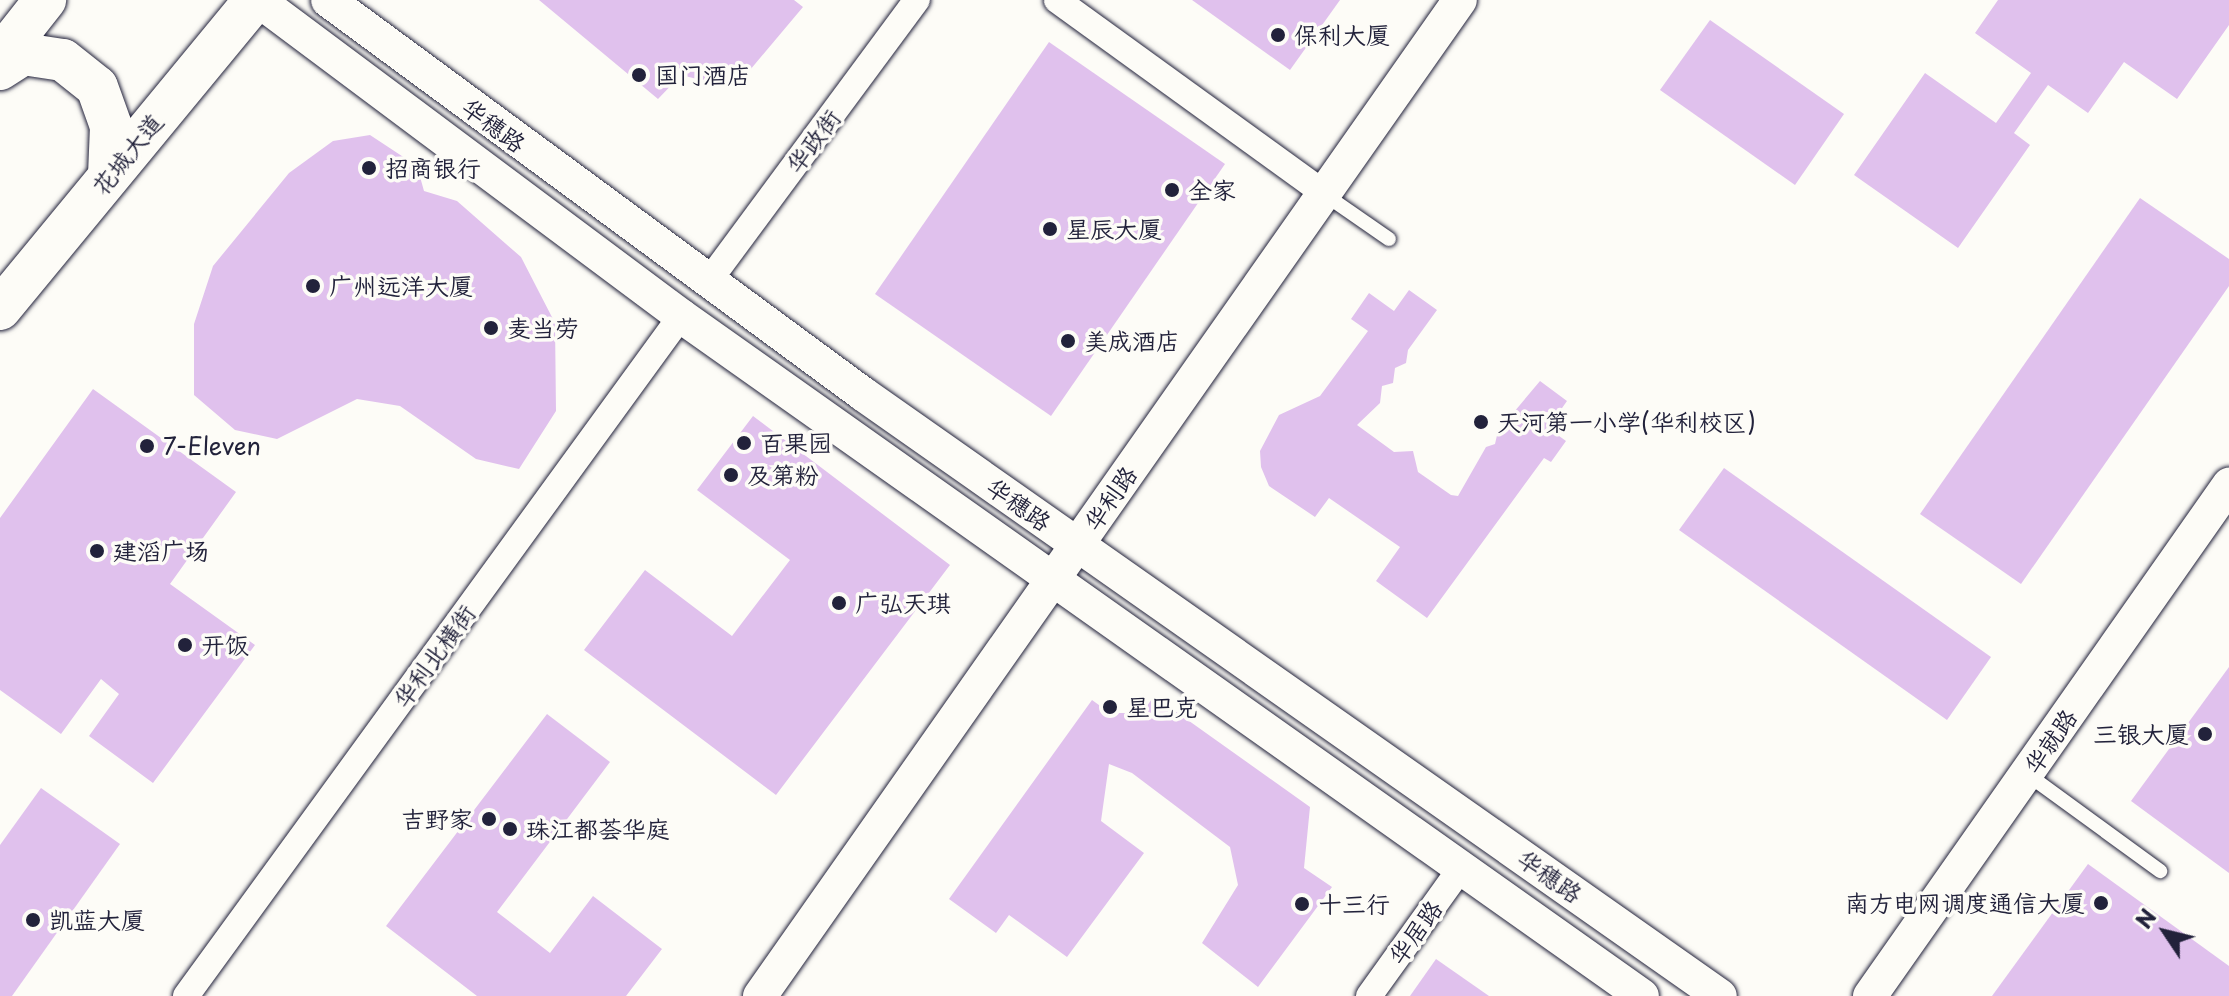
<!DOCTYPE html>
<html>
<head>
<meta charset="utf-8">
<style>
  body { margin:0 }
  #map { position:relative; width:2229px; height:996px; overflow:hidden; background:#fdfcf7; font-family:"Playpen Sans","LXGW WenKai TC",sans-serif }
  div>[style] { position:absolute }
  .building>* { inset:0; background:#e0c1ed }
  .roads { filter:drop-shadow(0 0 2px #22223b) drop-shadow(0 0 2px #22223b) }
  .service>* { height:14px; margin:-7px; padding:0 7px; transform-origin:7px; border-radius:7px; background:#fdfcf7 }
  .minor>* { height:26px; margin:-13px; padding:0 13px; transform-origin:13px; border-radius:13px; background:#fdfcf7 }
  .tertiary>* { height:34px; margin:-17px; padding:0 17px; transform-origin:17px; border-radius:17px; background:#fdfcf7 }
  .primary>* { height:42px; margin:-21px; padding:0 21px; transform-origin:21px; border-radius:21px; background:#fdfcf7 }
  .dots>* { width:22px; height:22px; translate:-50% -50%; box-sizing:border-box; border:4px solid #fdfcf7; border-radius:50% }
  span { translate:-50% -50%; white-space:nowrap; text-align:center; line-height:1.15; -webkit-text-stroke:7px #fdfcf7; paint-order:stroke }
  .poi-label { font-size:24px; color:#22223b }
  .left { translate:0 -50%; text-align:left }
  .right { translate:-100% -50%; text-align:right }
  .street-label { font-size:24px; color:#22223b }
  .north { position:absolute; left:2125px; top:892px; width:80px; height:80px; -webkit-text-stroke:6px #fdfcf7; paint-order:stroke; rotate:305deg; font-size:22px; font-weight:700; line-height:32px; text-align:center; color:#22223b }
  .north::after { content:''; display:block; margin:auto; width:28px; height:36px; background:#22223b; clip-path:polygon(50% 0,100% 100%,50% 72%,0 100%) }
</style>
</head>
<body>
<div id="map">
  <div class="building">
    <i style="clip-path:polygon(539px 0,794px 0,803px 7px,750px 70px,717px 84px,681px 75px,658px 99px)"></i>
    <i style="clip-path:polygon(1192px 0,1340px 0,1290px 70px)"></i>
    <i style="clip-path:polygon(1998px 0,2229px 0,2229px 25px,2177px 99px,2124px 62px,2088px 113px,2048px 85px,2014px 133px,2030px 145px,1958px 248px,1854px 175px,1925px 73px,1996px 123px,2031px 73px,1975px 33px)"></i>
    <i style="clip-path:polygon(1710px 20px,1844px 114px,1795px 185px,1660px 90px)"></i>
    <i style="clip-path:polygon(1049px 42px,1225px 164px,1051px 416px,875px 294px)"></i>
    <i style="clip-path:polygon(370px 135px,417px 166px,424px 191px,457px 201px,521px 257px,555px 323px,556px 411px,519px 469px,476px 459px,400px 406px,357px 399px,277px 439px,235px 430px,194px 395px,194px 324px,213px 266px,289px 173px,333px 141px)"></i>
    <i style="clip-path:polygon(2140px 198px,2229px 259px,2229px 286px,2021px 584px,1920px 514px)"></i>
    <i style="clip-path:polygon(1409px 290px,1437px 310px,1408px 350px,1406px 363px,1395px 368px,1393px 383px,1382px 386px,1380px 403px,1357px 425px,1394px 452px,1413px 451px,1418px 472px,1451px 495px,1458px 496px,1486px 447px,1495px 444px,1498px 431px,1540px 381px,1567px 401px,1548px 428px,1566px 441px,1551px 462px,1544px 458px,1427px 618px,1376px 581px,1400px 547px,1329px 498px,1315px 517px,1269px 486px,1261px 467px,1260px 451px,1279px 415px,1320px 396px,1368px 331px,1351px 319px,1369px 293px,1394px 311px)"></i>
    <i style="clip-path:polygon(93px 389px,236px 492px,170px 584px,255px 645px,153px 783px,89px 736px,119px 694px,101px 679px,61px 734px,0 690px,0 518px)"></i>
    <i style="clip-path:polygon(753px 416px,950px 565px,776px 795px,584px 650px,645px 570px,732px 636px,790px 560px,697px 490px)"></i>
    <i style="clip-path:polygon(1724px 468px,1991px 657px,1947px 720px,1679px 530px)"></i>
    <i style="clip-path:polygon(2229px 667px,2229px 873px,2131px 801px)"></i>
    <i style="clip-path:polygon(1154px 696px,1310px 807px,1304px 868px,1332px 887px,1258px 987px,1202px 943px,1238px 885px,1230px 847px,1132px 773px,1109px 764px,1101px 821px,1144px 853px,1067px 957px,1009px 915px,996px 933px,949px 899px,1092px 700px,1110px 713px,1142px 713px)"></i>
    <i style="clip-path:polygon(547px 714px,610px 762px,497px 912px,550px 953px,593px 896px,662px 949px,626px 996px,477px 996px,386px 926px)"></i>
    <i style="clip-path:polygon(41px 788px,120px 844px,12px 996px,0 996px,0 845px)"></i>
    <i style="clip-path:polygon(2088px 864px,2229px 966px,2229px 996px,1992px 996px)"></i>
    <i style="clip-path:polygon(1436px 959px,1489px 996px,1410px 996px)"></i>
  </div>
  <div class="roads">
    <div class="service">
      <i style="left:1324px;top:194px;width:79px;rotate:34.7deg"></i>
      <i style="left:2027px;top:774px;width:165px;rotate:36.1deg"></i>
    </div>
    <div class="minor">
      <i style="left:1057px;top:0;width:329px;rotate:35.9deg"></i>
      <i style="left:708px;top:282px;width:351px;rotate:-53.5deg"></i>
      <i style="left:186px;top:996px;width:841px;rotate:-53.95deg"></i>
      <i style="left:1369px;top:996px;width:158px;rotate:-54.3deg"></i>
    </div>
    <div class="tertiary">
      <i style="left:258px;top:0;width:528px;rotate:36.76deg"></i>
      <i style="left:681px;top:316px;width:1177px;rotate:35.28deg"></i>
      <i style="left:328px;top:0;width:664px;rotate:36.37deg"></i>
      <i style="left:863px;top:394px;width:1047px;rotate:35.09deg"></i>
      <i style="left:760px;top:996px;width:1217px;rotate:-54.9deg"></i>
      <i style="left:1870px;top:996px;width:625px;rotate:-54.91deg"></i>
    </div>
    <div class="primary">
      <i style="left:0;top:57px;width:73px;rotate:-51.7deg"></i>
      <i style="left:0;top:69px;width:27px;rotate:-33deg"></i>
      <i style="left:23px;top:54px;width:40px;rotate:8.5deg"></i>
      <i style="left:63px;top:60px;width:43px;rotate:38.5deg"></i>
      <i style="left:97px;top:87px;width:41px;rotate:70.3deg"></i>
      <i style="left:111px;top:126px;width:50px;rotate:92.3deg"></i>
      <i style="left:0;top:309px;width:401px;rotate:-50.5deg"></i>
    </div>
  </div>
  <div class="dots">
    <i style="left:1278px;top:35px;background:#22223b"></i>
    <i style="left:639px;top:75px;background:#22223b"></i>
    <i style="left:369px;top:168px;background:#22223b"></i>
    <i style="left:1172px;top:190px;background:#22223b"></i>
    <i style="left:1050px;top:229px;background:#22223b"></i>
    <i style="left:313px;top:286px;background:#22223b"></i>
    <i style="left:491px;top:328px;background:#22223b"></i>
    <i style="left:1068px;top:341px;background:#22223b"></i>
    <i style="left:1481px;top:422px;background:#22223b"></i>
    <i style="left:744px;top:443px;background:#22223b"></i>
    <i style="left:147px;top:446px;background:#22223b"></i>
    <i style="left:731px;top:475px;background:#22223b"></i>
    <i style="left:97px;top:551px;background:#22223b"></i>
    <i style="left:839px;top:603px;background:#22223b"></i>
    <i style="left:185px;top:645px;background:#22223b"></i>
    <i style="left:1110px;top:707px;background:#22223b"></i>
    <i style="left:2205px;top:734px;background:#22223b"></i>
    <i style="left:489px;top:819px;background:#22223b"></i>
    <i style="left:510px;top:829px;background:#22223b"></i>
    <i style="left:2101px;top:903px;background:#22223b"></i>
    <i style="left:1302px;top:904px;background:#22223b"></i>
    <i style="left:33px;top:920px;background:#22223b"></i>
  </div>
  <div class="poi-label">
    <span class="left" style="left:1294px;top:35px">保利大厦</span>
    <span class="left" style="left:655px;top:75px">国门酒店</span>
    <span class="left" style="left:385px;top:168px">招商银行</span>
    <span class="left" style="left:1188px;top:190px">全家</span>
    <span class="left" style="left:1066px;top:229px">星辰大厦</span>
    <span class="left" style="left:329px;top:286px">广州远洋大厦</span>
    <span class="left" style="left:507px;top:328px">麦当劳</span>
    <span class="left" style="left:1084px;top:341px">美成酒店</span>
    <span class="left" style="left:1497px;top:422px">天河第一小学(华利校区)</span>
    <span class="left" style="left:760px;top:443px">百果园</span>
    <span class="left" style="left:163px;top:446px">7-Eleven</span>
    <span class="left" style="left:747px;top:475px">及第粉</span>
    <span class="left" style="left:113px;top:551px">建滔广场</span>
    <span class="left" style="left:855px;top:603px">广弘天琪</span>
    <span class="left" style="left:201px;top:645px">开饭</span>
    <span class="left" style="left:1126px;top:707px">星巴克</span>
    <span class="right" style="left:2189px;top:734px">三银大厦</span>
    <span class="right" style="left:473px;top:819px">吉野家</span>
    <span class="left" style="left:526px;top:829px">珠江都荟华庭</span>
    <span class="right" style="left:2085px;top:903px">南方电网调度通信大厦</span>
    <span class="left" style="left:1318px;top:904px">十三行</span>
    <span class="left" style="left:49px;top:920px">凯蓝大厦</span>
  </div>
  <div class="street-label">
    <span style="left:494px;top:125px;rotate:37deg">华穗路</span>
    <span style="left:813px;top:141px;rotate:-53deg">华政街</span>
    <span style="left:127px;top:154px;rotate:-51deg">花城大道</span>
    <span style="left:1110px;top:498px;rotate:-55deg">华利路</span>
    <span style="left:1019px;top:504px;rotate:35deg">华穗路</span>
    <span style="left:434px;top:656px;rotate:-54deg">华利北横街</span>
    <span style="left:2050px;top:741px;rotate:-55deg">华就路</span>
    <span style="left:1550px;top:876px;rotate:35deg">华穗路</span>
    <span style="left:1415px;top:932px;rotate:-54deg">华居路</span>
  </div>
  <div class="north">N</div>
</div>
</body>
</html>
